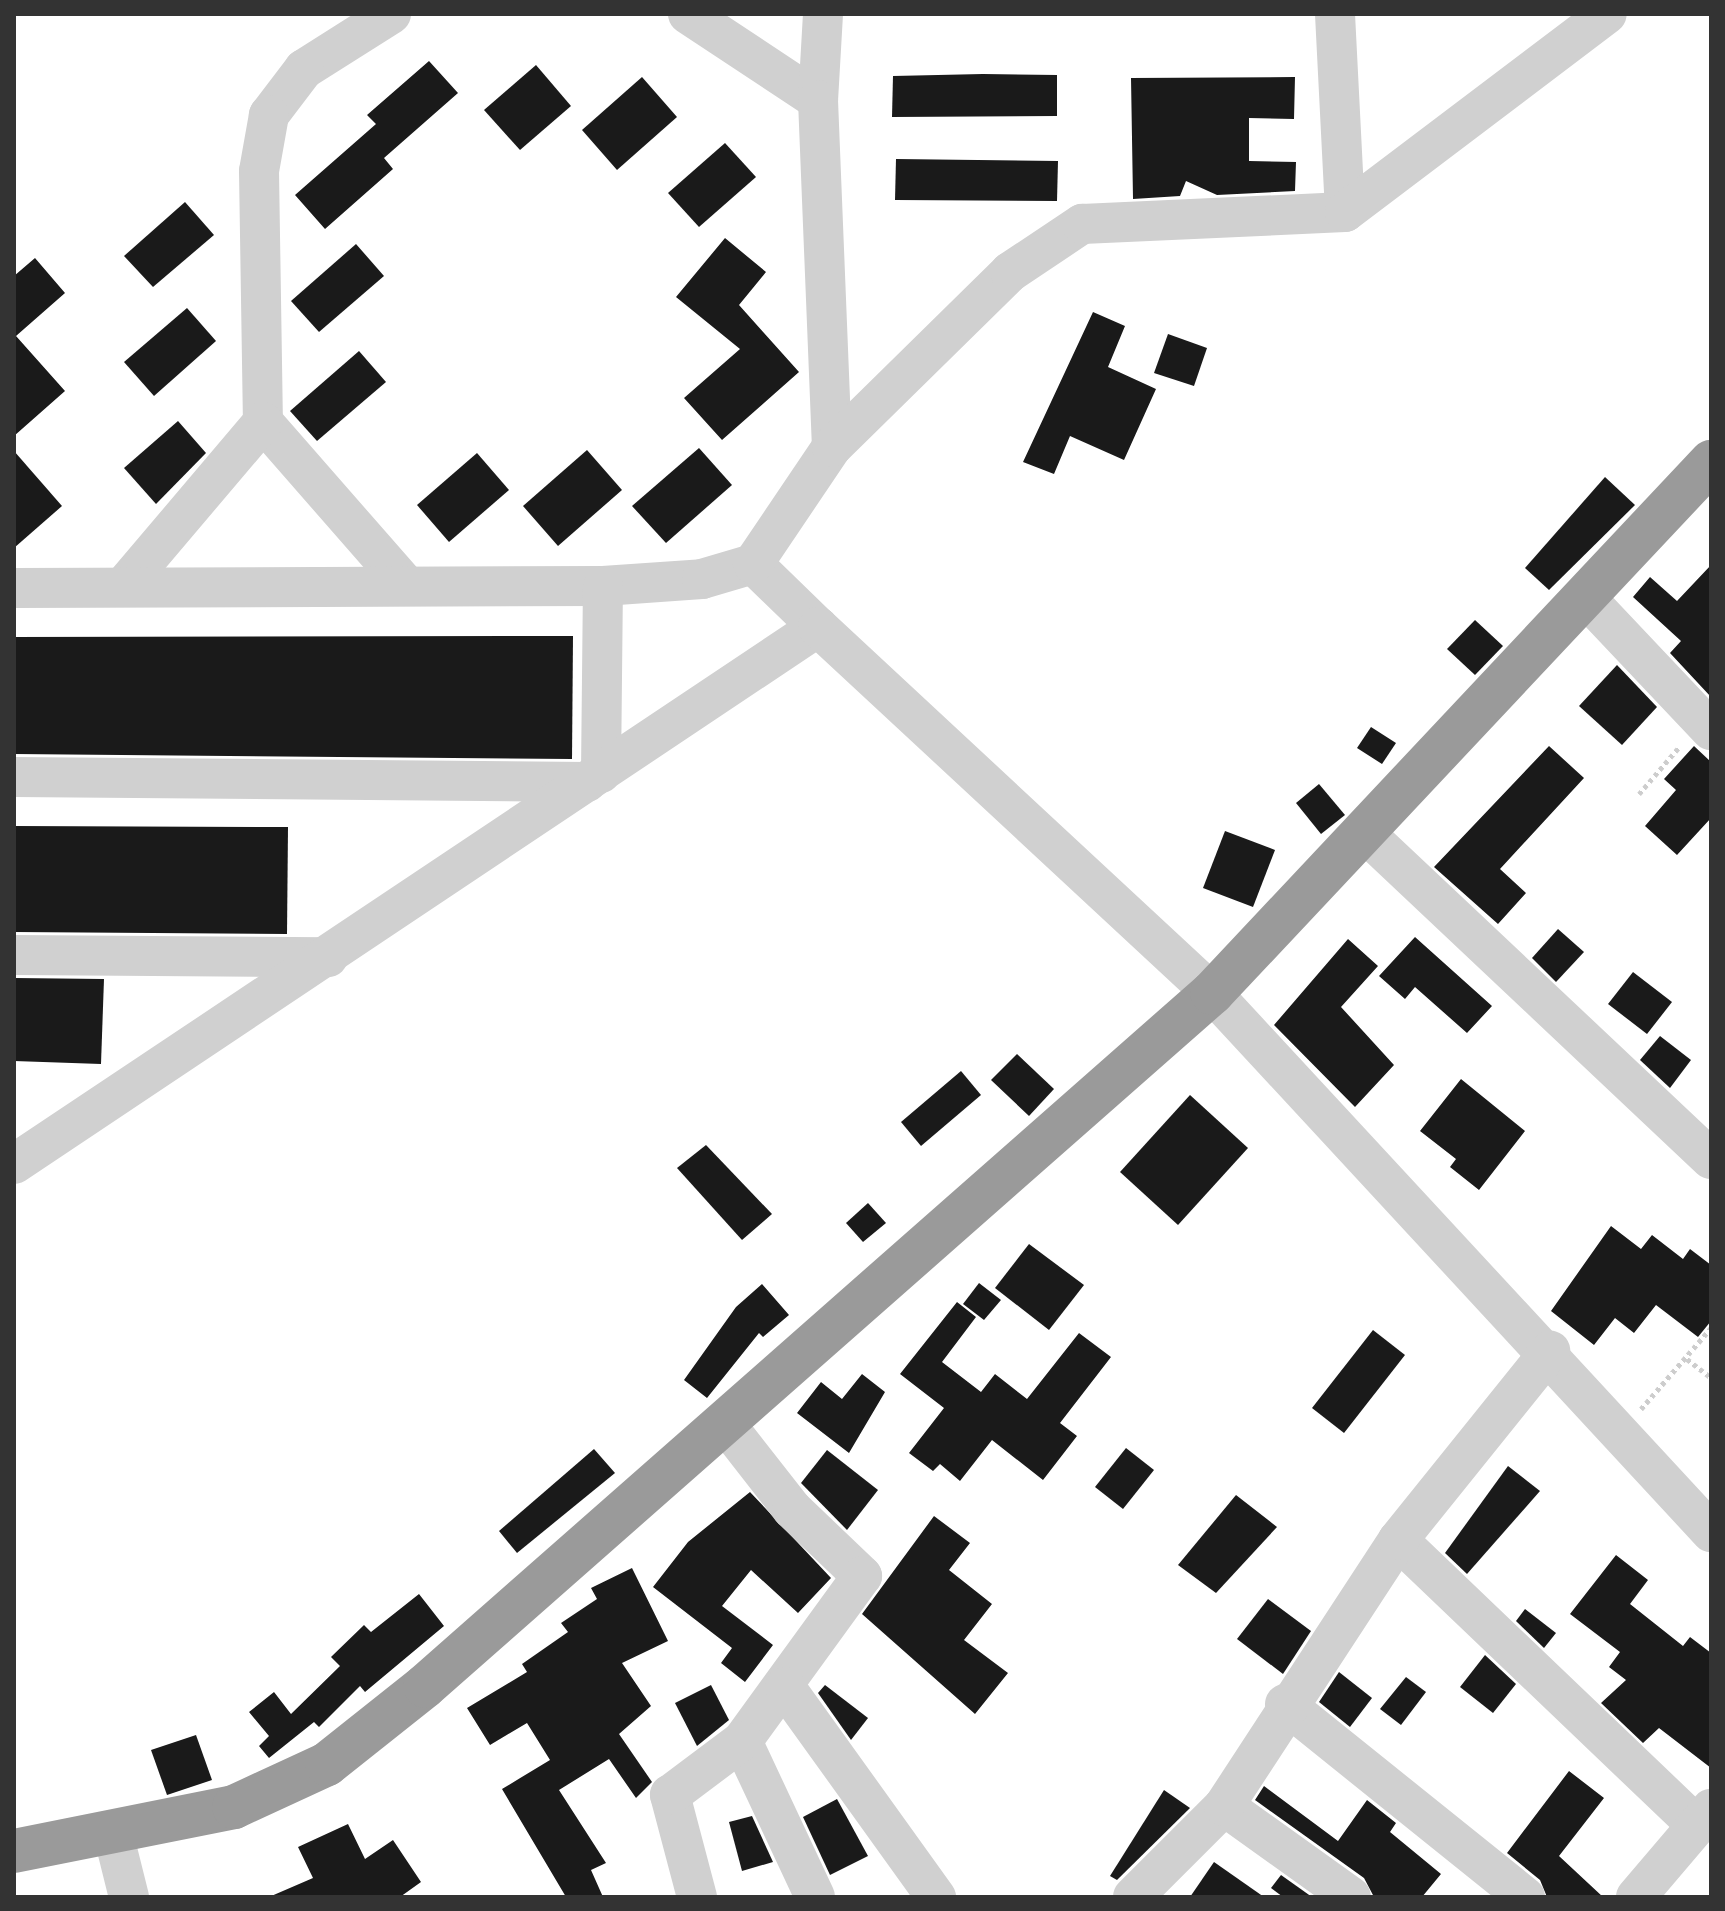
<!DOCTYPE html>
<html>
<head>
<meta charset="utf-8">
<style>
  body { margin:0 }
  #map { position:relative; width:1725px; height:1911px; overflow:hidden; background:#fff; font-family:"Noto Sans",sans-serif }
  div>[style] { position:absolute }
  .building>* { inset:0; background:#1a1a1a }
  .path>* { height:5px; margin-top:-2.5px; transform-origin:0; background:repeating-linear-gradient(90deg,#cdcdcd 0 4px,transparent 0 8px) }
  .minor>* { height:40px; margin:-20px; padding:0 20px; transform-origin:20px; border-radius:20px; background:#d0d0d0 }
  .highway>* { height:44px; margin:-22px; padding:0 22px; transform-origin:22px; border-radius:22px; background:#9a9a9a }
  span { translate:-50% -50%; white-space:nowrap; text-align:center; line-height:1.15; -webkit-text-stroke:8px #fff; paint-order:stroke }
  .frame { position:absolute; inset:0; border:16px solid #333; pointer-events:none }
</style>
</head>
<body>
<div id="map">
  <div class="building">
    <i style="clip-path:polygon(429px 61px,458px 93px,384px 158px,393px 169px,325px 229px,295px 195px,376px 124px,367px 115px)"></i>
    <i style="clip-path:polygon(536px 65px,571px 106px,520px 150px,484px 110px)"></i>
    <i style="clip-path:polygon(983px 74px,1057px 75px,1057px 116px,892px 117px,893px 76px)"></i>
    <i style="clip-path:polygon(642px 77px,677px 117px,617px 170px,582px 130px)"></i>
    <i style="clip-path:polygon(1295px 77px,1294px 119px,1249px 118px,1249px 161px,1296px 162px,1295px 191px,1217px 195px,1186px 181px,1180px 196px,1133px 199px,1131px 78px)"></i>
    <i style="clip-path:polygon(725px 143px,756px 177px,699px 227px,668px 193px)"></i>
    <i style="clip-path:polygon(896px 159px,1058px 161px,1057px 201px,895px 200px)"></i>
    <i style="clip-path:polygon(185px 202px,214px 235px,153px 287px,124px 256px)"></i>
    <i style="clip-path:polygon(725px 238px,766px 272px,739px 305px,799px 372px,722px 440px,684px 398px,740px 349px,676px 297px)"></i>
    <i style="clip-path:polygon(356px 244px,384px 276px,319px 332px,291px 301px)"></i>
    <i style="clip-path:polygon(35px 258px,65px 293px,16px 336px,65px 391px,14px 436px,14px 276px)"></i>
    <i style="clip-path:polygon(187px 308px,216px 341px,154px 396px,124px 362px)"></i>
    <i style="clip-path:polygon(1093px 312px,1125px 326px,1108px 367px,1156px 389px,1124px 460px,1070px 436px,1054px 474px,1023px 462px)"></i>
    <i style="clip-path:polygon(1168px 334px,1207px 348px,1194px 386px,1154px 373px)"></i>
    <i style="clip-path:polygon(359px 351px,386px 382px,317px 441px,290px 411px)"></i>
    <i style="clip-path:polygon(178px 421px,206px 453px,156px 504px,124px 468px)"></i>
    <i style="clip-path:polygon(699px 448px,732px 485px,666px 543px,632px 506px)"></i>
    <i style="clip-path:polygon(587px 450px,622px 490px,558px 546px,523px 506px)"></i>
    <i style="clip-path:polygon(14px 451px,62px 506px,14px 548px)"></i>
    <i style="clip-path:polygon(477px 453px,509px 490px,449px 542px,417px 505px)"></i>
    <i style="clip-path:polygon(1605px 477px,1635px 505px,1549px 590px,1525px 568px)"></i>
    <i style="clip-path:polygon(1711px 565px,1711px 697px,1670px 653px,1681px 641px,1633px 597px,1650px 577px,1677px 601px)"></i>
    <i style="clip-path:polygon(1475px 620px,1503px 646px,1475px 675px,1447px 649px)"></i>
    <i style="clip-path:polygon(573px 636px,572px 759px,14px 754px,14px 637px)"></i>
    <i style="clip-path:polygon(1617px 665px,1657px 707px,1622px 745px,1579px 706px)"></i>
    <i style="clip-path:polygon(1371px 727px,1396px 743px,1382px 764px,1357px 748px)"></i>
    <i style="clip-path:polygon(1549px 746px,1584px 778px,1500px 869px,1526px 893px,1498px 924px,1434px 867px)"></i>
    <i style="clip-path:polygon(1694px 746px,1711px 762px,1711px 818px,1677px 855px,1645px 826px,1676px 790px,1664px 779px)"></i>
    <i style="clip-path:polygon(1319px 784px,1345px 815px,1321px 834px,1296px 803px)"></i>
    <i style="clip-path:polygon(14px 826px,288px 827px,287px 934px,14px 932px)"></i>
    <i style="clip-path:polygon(1225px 831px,1275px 850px,1253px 907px,1203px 888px)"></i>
    <i style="clip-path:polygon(1558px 929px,1584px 952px,1556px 982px,1532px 958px)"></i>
    <i style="clip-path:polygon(1415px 937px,1492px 1006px,1467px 1033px,1415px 987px,1405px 999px,1379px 976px)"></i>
    <i style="clip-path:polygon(1348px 939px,1378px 966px,1341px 1007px,1394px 1065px,1355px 1107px,1274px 1025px)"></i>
    <i style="clip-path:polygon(1633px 972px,1672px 1002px,1647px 1034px,1608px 1004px)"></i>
    <i style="clip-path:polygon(14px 978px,104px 979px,101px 1064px,14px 1061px)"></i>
    <i style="clip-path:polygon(1660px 1036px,1691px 1060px,1670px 1088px,1640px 1060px)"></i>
    <i style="clip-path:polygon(1017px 1054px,1054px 1089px,1029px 1116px,991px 1080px)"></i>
    <i style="clip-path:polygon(961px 1071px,981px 1095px,921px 1146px,901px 1122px)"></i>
    <i style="clip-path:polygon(1461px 1079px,1525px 1131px,1479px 1190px,1450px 1167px,1456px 1159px,1420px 1131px)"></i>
    <i style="clip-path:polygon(1190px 1095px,1248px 1148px,1178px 1225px,1120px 1172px)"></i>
    <i style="clip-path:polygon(706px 1145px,772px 1214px,742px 1240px,677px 1168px)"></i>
    <i style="clip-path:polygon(868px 1203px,886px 1223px,863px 1242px,846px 1223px)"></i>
    <i style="clip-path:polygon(1611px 1226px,1641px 1249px,1652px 1235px,1683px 1259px,1690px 1249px,1711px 1265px,1711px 1321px,1698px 1337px,1656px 1305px,1634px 1333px,1615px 1318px,1594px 1345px,1551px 1311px)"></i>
    <i style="clip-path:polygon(1029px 1244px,1084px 1285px,1049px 1330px,995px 1288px)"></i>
    <i style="clip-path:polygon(979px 1283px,1001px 1300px,984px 1320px,963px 1304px)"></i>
    <i style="clip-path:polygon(762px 1284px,789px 1315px,763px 1337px,759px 1333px,707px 1398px,684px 1380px,736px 1307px)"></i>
    <i style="clip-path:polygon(957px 1302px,976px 1317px,942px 1362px,981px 1392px,995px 1374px,1027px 1399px,1079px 1333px,1111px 1357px,1060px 1423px,1077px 1436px,1043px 1480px,992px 1440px,960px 1481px,940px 1464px,933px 1471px,909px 1453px,944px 1408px,900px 1374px)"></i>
    <i style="clip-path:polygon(1373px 1330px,1405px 1355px,1344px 1433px,1312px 1408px)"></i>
    <i style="clip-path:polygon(862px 1374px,885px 1392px,849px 1453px,797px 1413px,821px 1382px,842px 1399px)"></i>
    <i style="clip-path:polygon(1126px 1448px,1154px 1470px,1123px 1509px,1095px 1487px)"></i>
    <i style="clip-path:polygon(594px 1449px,615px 1473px,517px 1553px,499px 1531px)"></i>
    <i style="clip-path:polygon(827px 1450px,878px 1490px,847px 1530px,801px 1483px)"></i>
    <i style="clip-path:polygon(1508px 1466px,1540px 1491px,1467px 1574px,1445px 1553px)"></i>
    <i style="clip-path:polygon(750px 1492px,831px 1578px,798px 1613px,751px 1570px,722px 1606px,773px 1645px,745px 1682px,721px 1663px,732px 1648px,653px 1587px,688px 1542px)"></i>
    <i style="clip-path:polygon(1236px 1495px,1277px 1527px,1216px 1593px,1178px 1565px)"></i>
    <i style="clip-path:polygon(934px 1516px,970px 1543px,949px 1570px,992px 1604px,964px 1640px,1008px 1673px,975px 1714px,862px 1614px)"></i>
    <i style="clip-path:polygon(1616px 1555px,1648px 1580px,1630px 1604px,1683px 1646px,1690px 1637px,1711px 1653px,1711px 1768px,1659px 1728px,1643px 1743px,1601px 1703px,1626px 1680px,1609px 1667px,1620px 1652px,1570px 1614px)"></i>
    <i style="clip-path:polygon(632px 1568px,668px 1641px,622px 1663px,651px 1706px,619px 1734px,652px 1782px,636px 1798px,609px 1759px,559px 1790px,606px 1863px,591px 1870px,603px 1897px,566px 1897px,502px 1789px,550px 1760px,527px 1723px,490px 1745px,467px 1708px,527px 1672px,522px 1664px,568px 1632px,561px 1623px,597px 1599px,591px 1588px)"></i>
    <i style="clip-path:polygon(419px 1594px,444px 1626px,365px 1692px,360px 1686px,319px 1727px,314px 1722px,269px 1758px,259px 1746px,269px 1736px,249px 1712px,274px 1692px,291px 1714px,340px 1666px,331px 1657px,364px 1625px,371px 1632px)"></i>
    <i style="clip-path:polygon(1268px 1599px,1311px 1631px,1283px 1674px,1237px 1639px)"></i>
    <i style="clip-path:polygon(1525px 1609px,1556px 1633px,1544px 1648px,1516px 1621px)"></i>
    <i style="clip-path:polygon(1485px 1655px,1516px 1684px,1493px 1713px,1460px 1687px)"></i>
    <i style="clip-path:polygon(1339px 1672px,1372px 1698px,1350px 1727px,1319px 1702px)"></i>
    <i style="clip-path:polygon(1406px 1677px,1426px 1692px,1401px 1725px,1380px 1709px)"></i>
    <i style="clip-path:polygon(711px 1685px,729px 1720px,697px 1746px,675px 1703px)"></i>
    <i style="clip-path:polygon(825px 1685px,868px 1718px,851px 1740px,818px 1693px)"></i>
    <i style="clip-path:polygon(196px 1735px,212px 1780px,167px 1795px,151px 1750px)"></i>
    <i style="clip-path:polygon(1569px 1771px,1604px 1798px,1559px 1856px,1603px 1897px,1547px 1897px,1540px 1880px,1507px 1853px)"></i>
    <i style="clip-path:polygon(1264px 1786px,1338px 1841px,1367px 1800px,1396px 1823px,1390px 1832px,1441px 1874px,1422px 1897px,1374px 1897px,1364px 1878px,1255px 1800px)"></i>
    <i style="clip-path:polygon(1164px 1790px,1190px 1808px,1117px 1880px,1110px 1876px)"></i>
    <i style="clip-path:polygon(837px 1799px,868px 1856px,830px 1875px,803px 1817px)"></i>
    <i style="clip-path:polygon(752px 1816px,773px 1862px,742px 1871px,729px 1822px)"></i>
    <i style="clip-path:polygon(348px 1824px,365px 1859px,393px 1840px,421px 1882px,400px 1897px,269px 1897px,313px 1878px,298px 1847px)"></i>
    <i style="clip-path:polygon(1214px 1862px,1264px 1897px,1190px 1897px)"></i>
    <i style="clip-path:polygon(1281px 1875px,1312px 1897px,1283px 1897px,1271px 1888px)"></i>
  </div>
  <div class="path">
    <i style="left:1639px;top:794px;width:63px;rotate:-49.5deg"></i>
    <i style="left:1687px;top:1359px;width:31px;rotate:38deg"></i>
    <i style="left:1641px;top:1409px;width:107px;rotate:-49.2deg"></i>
  </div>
  <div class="minor">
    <i style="left:391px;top:14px;width:103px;rotate:147.7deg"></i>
    <i style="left:304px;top:69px;width:58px;rotate:127.3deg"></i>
    <i style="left:269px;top:115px;width:57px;rotate:100.1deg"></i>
    <i style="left:259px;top:171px;width:251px;rotate:89.1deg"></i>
    <i style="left:263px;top:422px;width:213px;rotate:48.8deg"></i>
    <i style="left:688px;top:14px;width:156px;rotate:33.5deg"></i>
    <i style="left:823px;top:14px;width:86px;rotate:93.3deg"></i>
    <i style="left:818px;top:100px;width:347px;rotate:87.7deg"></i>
    <i style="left:1335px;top:14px;width:198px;rotate:87.1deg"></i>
    <i style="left:124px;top:586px;width:215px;rotate:-49.7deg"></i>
    <i style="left:14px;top:588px;width:589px;rotate:-0.19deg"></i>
    <i style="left:603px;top:586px;width:99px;rotate:-4deg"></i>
    <i style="left:702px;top:579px;width:53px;rotate:-16.4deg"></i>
    <i style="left:1586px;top:598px;width:182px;rotate:46.6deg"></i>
    <i style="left:818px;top:627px;width:91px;rotate:-135.9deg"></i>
    <i style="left:753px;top:564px;width:141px;rotate:-56deg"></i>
    <i style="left:832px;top:447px;width:250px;rotate:-44.5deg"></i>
    <i style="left:1010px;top:272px;width:87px;rotate:-33.7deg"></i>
    <i style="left:1082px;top:224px;width:263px;rotate:-2.6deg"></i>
    <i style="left:1345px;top:212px;width:328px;rotate:-37.1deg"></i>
    <i style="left:601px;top:773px;width:187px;rotate:-89.4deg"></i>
    <i style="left:14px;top:777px;width:573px;rotate:0.5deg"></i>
    <i style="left:1366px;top:834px;width:474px;rotate:43.3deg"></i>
    <i style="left:14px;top:955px;width:314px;rotate:0.4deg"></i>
    <i style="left:14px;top:1164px;width:967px;rotate:-33.74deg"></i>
    <i style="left:818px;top:627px;width:538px;rotate:42.89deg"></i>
    <i style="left:1212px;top:993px;width:735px;rotate:47.21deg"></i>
    <i style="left:724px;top:1422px;width:110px;rotate:52deg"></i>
    <i style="left:792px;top:1509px;width:97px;rotate:43.7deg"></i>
    <i style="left:862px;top:1576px;width:204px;rotate:126deg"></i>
    <i style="left:742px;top:1741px;width:172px;rotate:64.9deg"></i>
    <i style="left:1398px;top:1540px;width:412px;rotate:43.7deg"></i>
    <i style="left:785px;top:1687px;width:259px;rotate:54.3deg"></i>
    <i style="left:1285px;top:1704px;width:308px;rotate:38.8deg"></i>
    <i style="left:1224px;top:1806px;width:156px;rotate:35.6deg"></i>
    <i style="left:114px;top:1837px;width:62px;rotate:76deg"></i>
    <i style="left:697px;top:1897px;width:106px;rotate:-104.8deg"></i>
    <i style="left:670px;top:1795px;width:90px;rotate:-36.9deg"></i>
    <i style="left:1133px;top:1897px;width:129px;rotate:-45deg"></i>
    <i style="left:1224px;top:1806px;width:318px;rotate:-56.8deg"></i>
    <i style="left:1398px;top:1540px;width:243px;rotate:-51.2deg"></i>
    <i style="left:1636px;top:1897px;width:116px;rotate:-49.6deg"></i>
  </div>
  <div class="highway">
    <i style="left:14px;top:1851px;width:224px;rotate:-11.3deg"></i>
    <i style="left:234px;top:1807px;width:102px;rotate:-24.8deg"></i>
    <i style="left:327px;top:1764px;width:125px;rotate:-38.5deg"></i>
    <i style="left:425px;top:1686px;width:1049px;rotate:-41.37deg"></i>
    <i style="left:1212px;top:993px;width:729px;rotate:-46.78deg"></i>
  </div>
  <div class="frame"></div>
</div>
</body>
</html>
